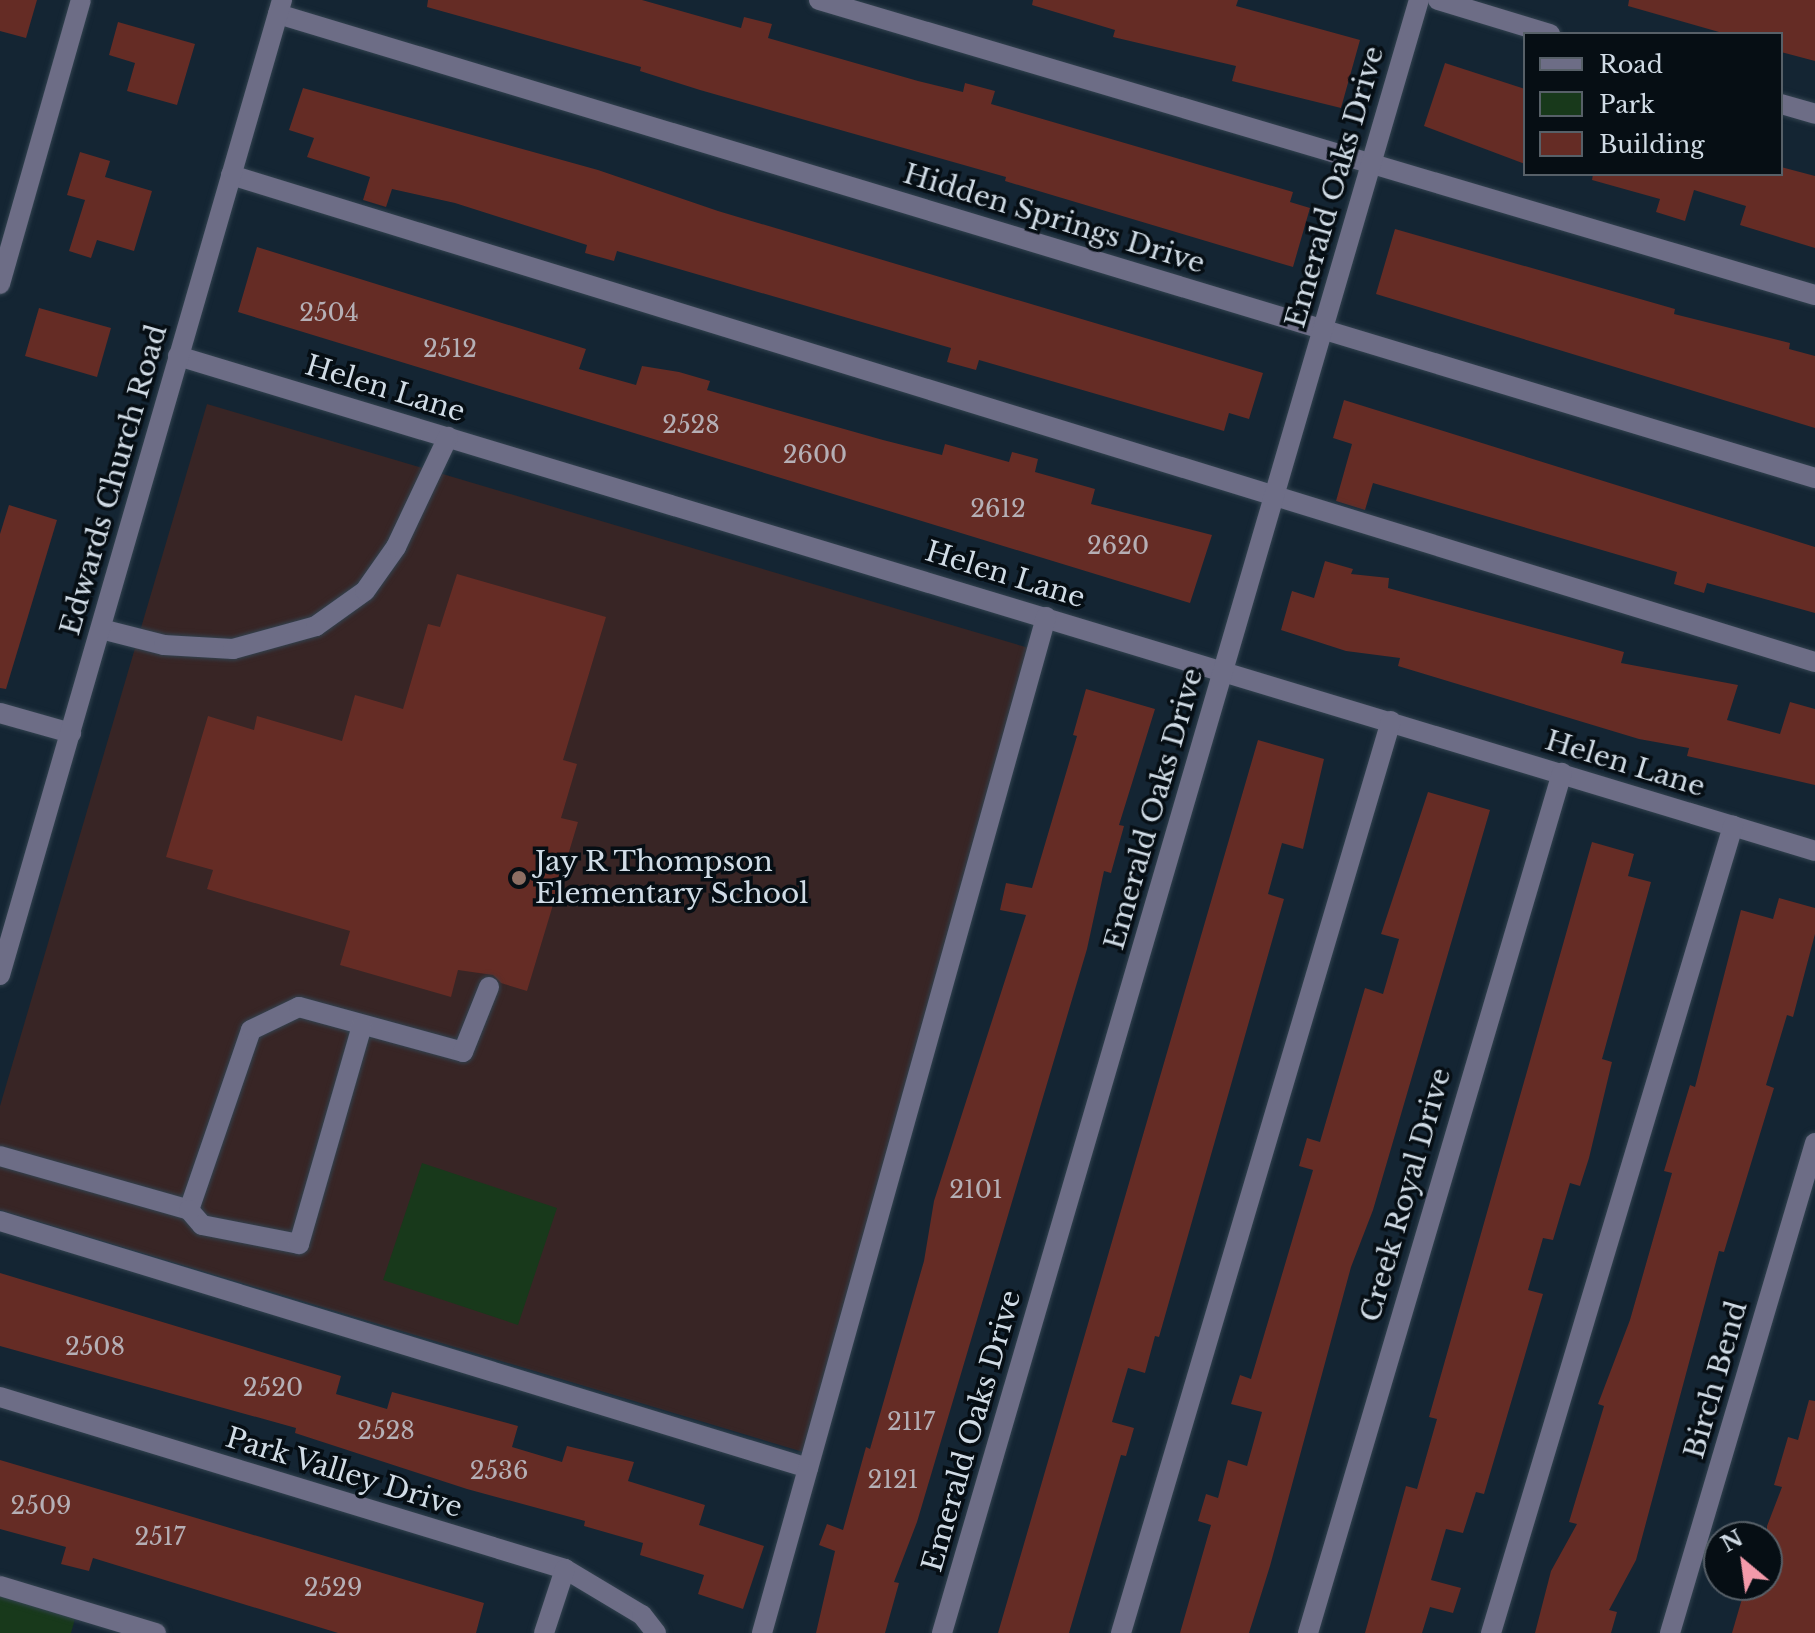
<!DOCTYPE html>
<html>
<head>
<meta charset="utf-8">
<style>
  body { margin:0 }
  #map { position:relative; width:1815px; height:1633px; overflow:hidden; background:#142533; font-family:"Libre Baskerville",serif }
  div>[style] { position:absolute }
  .education>* { inset:0; background:#382525 }
  .green>* { inset:0; background:#18391b }
  .building>* { inset:0; background:#652c25 }
  .roads { filter:drop-shadow(0 0 2px #32424f) drop-shadow(0 0 2px #32424f) }
  .minor>* { height:20px; margin:-10px; padding:0 10px; transform-origin:10px; border-radius:10px; background:#6d6d86 }
  .dots>* { width:22px; height:22px; translate:-50% -50%; box-sizing:border-box; border:4px solid #060e14; border-radius:50% }
  span { translate:-50% -50%; white-space:nowrap; text-align:center; line-height:1.15; -webkit-text-stroke:7px #060e14; paint-order:stroke }
  .number-label { font-size:24px; color:#b5afb5 }
  .number-label span { -webkit-text-stroke-width:0 }
  .street-label { font-size:28px; color:#d0dbe5 }
  .poi-label { font-size:28px; color:#d0dbe5 }
  .left { translate:0 -50%; text-align:left }
  .legend { position:absolute; left:1523px; top:32px; width:260px; height:144px; box-sizing:border-box; background:#060e14; border:2px solid #576068; margin:0; padding:10px 14px; list-style:none; font-size:24px; color:#d0dbe5 }
  .legend li { display:flex; align-items:center; gap:16px; height:40px }
  .legend b { width:40px; border:2px solid #576068 }
  .north { position:absolute; left:1703px; top:1521px; width:80px; height:80px; box-sizing:border-box; background:#060e14; border:2px solid #576068; border-radius:50%; rotate:331deg; font-size:22px; font-weight:700; line-height:32px; text-align:center; color:#d0dbe5 }
  .north::after { content:''; display:block; margin:auto; width:28px; height:36px; background:#f39aaa; clip-path:polygon(50% 0,100% 100%,50% 72%,0 100%) }
</style>
</head>
<body>
<div id="map">
  <div class="education">
    <i style="clip-path:polygon(207px 404px,1039px 651px,803px 1452px,0 1210px,0 1106px)"></i>
  </div>
  <div class="green">
    <i style="clip-path:polygon(422px 1163px,557px 1208px,518px 1325px,383px 1280px)"></i>
    <i style="clip-path:polygon(0 1593px,76px 1615px,71px 1633px,0 1633px)"></i>
  </div>
  <div class="building">
    <i style="clip-path:polygon(0 0,37px 0,26px 38px,0 31px)"></i>
    <i style="clip-path:polygon(428px 0,642px 0,741px 28px,744px 17px,772px 24px,768px 38px,918px 81px,963px 92px,965px 83px,995px 91px,991px 104px,1293px 192px,1290px 202px,1310px 208px,1293px 267px,1005px 181px,1006px 177px,700px 90px,640px 71px,641px 67px,427px 7px)"></i>
    <i style="clip-path:polygon(1033px 0,1238px 0,1236px 6px,1360px 40px,1341px 108px,1232px 81px,1236px 66px,1113px 37px,1115px 30px,1032px 5px)"></i>
    <i style="clip-path:polygon(1629px 0,1815px 0,1815px 61px,1781px 52px,1781px 34px,1726px 34px,1628px 6px)"></i>
    <i style="clip-path:polygon(118px 22px,195px 44px,177px 105px,127px 91px,135px 63px,109px 55px)"></i>
    <i style="clip-path:polygon(1445px 63px,1525px 89px,1525px 164px,1424px 126px)"></i>
    <i style="clip-path:polygon(303px 88px,598px 170px,718px 211px,1263px 373px,1249px 419px,1229px 413px,1224px 431px,979px 360px,976px 370px,947px 362px,951px 348px,617px 251px,614px 261px,585px 253px,587px 245px,455px 203px,392px 189px,386px 207px,363px 200px,370px 177px,307px 157px,314px 138px,289px 130px)"></i>
    <i style="clip-path:polygon(80px 152px,110px 161px,105px 177px,152px 191px,134px 251px,97px 240px,91px 258px,69px 251px,85px 200px,67px 195px)"></i>
    <i style="clip-path:polygon(1781px 167px,1815px 176px,1815px 248px,1740px 225px,1746px 206px,1694px 190px,1685px 221px,1656px 212px,1660px 199px,1592px 180px,1593px 174px,1781px 174px)"></i>
    <i style="clip-path:polygon(1395px 229px,1675px 309px,1674px 314px,1790px 343px,1789px 349px,1815px 356px,1815px 428px,1376px 294px)"></i>
    <i style="clip-path:polygon(257px 247px,586px 349px,579px 369px,636px 385px,642px 366px,679px 372px,710px 381px,707px 390px,883px 440px,942px 455px,945px 444px,1009px 462px,1012px 452px,1038px 459px,1035px 472px,1095px 489px,1091px 504px,1212px 535px,1190px 603px,238px 312px)"></i>
    <i style="clip-path:polygon(39px 308px,111px 328px,97px 377px,25px 356px)"></i>
    <i style="clip-path:polygon(1344px 400px,1815px 547px,1815px 613px,1707px 583px,1704px 593px,1674px 584px,1677px 572px,1373px 483px,1365px 510px,1336px 501px,1352px 444px,1333px 438px)"></i>
    <i style="clip-path:polygon(9px 505px,57px 520px,6px 689px,0 688px,0 534px)"></i>
    <i style="clip-path:polygon(1325px 561px,1353px 569px,1351px 574px,1389px 578px,1388px 588px,1624px 652px,1621px 663px,1738px 685px,1727px 720px,1780px 734px,1790px 702px,1815px 709px,1815px 785px,1687px 756px,1689px 748px,1639px 739px,1398px 666px,1400px 658px,1346px 651px,1281px 630px,1292px 591px,1314px 598px)"></i>
    <i style="clip-path:polygon(457px 574px,606px 617px,563px 760px,577px 764px,561px 818px,578px 822px,527px 991px,501px 983px,493px 975px,458px 970px,451px 997px,340px 965px,350px 931px,207px 889px,213px 870px,166px 857px,208px 716px,254px 730px,257px 716px,342px 741px,355px 695px,403px 709px,428px 624px,440px 627px)"></i>
    <i style="clip-path:polygon(1086px 689px,1155px 709px,1119px 825px,1124px 826px,1111px 873px,1104px 871px,1087px 949px,917px 1522px,894px 1582px,899px 1583px,885px 1633px,816px 1633px,835px 1551px,819px 1545px,827px 1524px,843px 1530px,866px 1447px,870px 1449px,924px 1261px,934px 1201px,1026px 915px,1000px 910px,1006px 883px,1032px 888px,1077px 736px,1073px 735px)"></i>
    <i style="clip-path:polygon(1258px 740px,1324px 759px,1303px 849px,1282px 843px,1268px 894px,1284px 899px,1159px 1337px,1155px 1336px,1145px 1373px,1128px 1368px,1112px 1422px,1134px 1428px,1126px 1456px,1121px 1455px,1069px 1633px,998px 1633px)"></i>
    <i style="clip-path:polygon(1428px 792px,1490px 810px,1373px 1210px,1351px 1267px,1270px 1566px,1249px 1633px,1180px 1633px,1211px 1525px,1198px 1521px,1206px 1494px,1218px 1498px,1228px 1460px,1247px 1466px,1262px 1412px,1231px 1404px,1240px 1375px,1251px 1379px,1313px 1170px,1299px 1166px,1307px 1138px,1320px 1142px,1365px 988px,1383px 994px,1399px 939px,1381px 934px)"></i>
    <i style="clip-path:polygon(1592px 842px,1634px 854px,1628px 876px,1651px 882px,1602px 1059px,1612px 1062px,1589px 1158px,1580px 1186px,1570px 1183px,1553px 1240px,1543px 1238px,1528px 1290px,1543px 1294px,1484px 1494px,1476px 1492px,1463px 1533px,1446px 1529px,1431px 1580px,1461px 1588px,1453px 1613px,1430px 1607px,1422px 1633px,1365px 1633px,1406px 1486px,1417px 1489px,1437px 1419px,1429px 1417px)"></i>
    <i style="clip-path:polygon(1779px 898px,1815px 908px,1815px 934px,1793px 1017px,1787px 1015px,1766px 1085px,1774px 1088px,1724px 1252px,1719px 1251px,1636px 1560px,1609px 1610px,1617px 1612px,1611px 1633px,1535px 1633px,1551px 1571px,1577px 1524px,1569px 1522px,1604px 1406px,1598px 1404px,1630px 1320px,1672px 1173px,1664px 1171px,1690px 1085px,1695px 1087px,1741px 910px,1773px 919px)"></i>
    <i style="clip-path:polygon(0 1273px,341px 1376px,336px 1394px,387px 1409px,392px 1392px,518px 1426px,512px 1447px,562px 1462px,567px 1446px,634px 1462px,628px 1481px,705px 1505px,699px 1525px,764px 1546px,743px 1609px,698px 1594px,704px 1575px,640px 1555px,643px 1543px,584px 1526px,585px 1521px,467px 1489px,295px 1433px,296px 1428px,0 1346px)"></i>
    <i style="clip-path:polygon(1809px 1400px,1815px 1401px,1815px 1633px,1732px 1633px,1746px 1585px,1767px 1585px,1767px 1526px,1782px 1487px,1774px 1485px,1788px 1437px,1798px 1440px)"></i>
    <i style="clip-path:polygon(0 1460px,484px 1603px,476px 1633px,338px 1633px,93px 1558px,89px 1571px,61px 1564px,66px 1547px,0 1529px)"></i>
  </div>
  <div class="roads">
    <div class="minor">
      <i style="left:819px;top:0;width:1039px;rotate:16.5deg"></i>
      <i style="left:1438px;top:0;width:117px;rotate:16.9deg"></i>
      <i style="left:278px;top:14px;width:1606px;rotate:16.8deg"></i>
      <i style="left:1781px;top:104px;width:35px;rotate:16deg"></i>
      <i style="left:231px;top:175px;width:1657px;rotate:17.09deg"></i>
      <i style="left:0;top:284px;width:295px;rotate:-74.1deg"></i>
      <i style="left:178px;top:356px;width:1710px;rotate:16.82deg"></i>
      <i style="left:101px;top:629px;width:65px;rotate:14.3deg"></i>
      <i style="left:164px;top:645px;width:69px;rotate:3.3deg"></i>
      <i style="left:233px;top:649px;width:86px;rotate:-15.5deg"></i>
      <i style="left:316px;top:626px;width:60px;rotate:-35.5deg"></i>
      <i style="left:365px;top:591px;width:54px;rotate:-54.8deg"></i>
      <i style="left:396px;top:547px;width:122px;rotate:-64.7deg"></i>
      <i style="left:0;top:713px;width:74px;rotate:15.7deg"></i>
      <i style="left:0;top:975px;width:1015px;rotate:-73.87deg"></i>
      <i style="left:0;top:1156px;width:197px;rotate:15.9deg"></i>
      <i style="left:189px;top:1210px;width:190px;rotate:-71deg"></i>
      <i style="left:251px;top:1030px;width:53px;rotate:-25.6deg"></i>
      <i style="left:299px;top:1007px;width:170px;rotate:15.3deg"></i>
      <i style="left:463px;top:1052px;width:70px;rotate:-68.2deg"></i>
      <i style="left:189px;top:1210px;width:20px;rotate:49deg"></i>
      <i style="left:202px;top:1225px;width:99px;rotate:11.1deg"></i>
      <i style="left:299px;top:1244px;width:227px;rotate:-73.9deg"></i>
      <i style="left:0;top:1221px;width:845px;rotate:17deg"></i>
      <i style="left:0;top:1397px;width:591px;rotate:16.93deg"></i>
      <i style="left:565px;top:1569px;width:90px;rotate:30.9deg"></i>
      <i style="left:642px;top:1615px;width:23px;rotate:52deg"></i>
      <i style="left:0;top:1586px;width:163px;rotate:16.8deg"></i>
      <i style="left:544px;top:1633px;width:67px;rotate:-71.8deg"></i>
      <i style="left:762px;top:1633px;width:1055px;rotate:-74.38deg"></i>
      <i style="left:942px;top:1633px;width:1701px;rotate:-73.72deg"></i>
      <i style="left:1121px;top:1633px;width:951px;rotate:-73.51deg"></i>
      <i style="left:1308px;top:1633px;width:897px;rotate:-73.55deg"></i>
      <i style="left:1491px;top:1633px;width:843px;rotate:-73.31deg"></i>
      <i style="left:1670px;top:1633px;width:511px;rotate:-73.52deg"></i>
    </div>
  </div>
  <div class="dots">
    <i style="left:519px;top:878px;background:#8d6e63"></i>
  </div>
  <div class="number-label">
    <span style="left:329px;top:313px">2504</span>
    <span style="left:450px;top:349px">2512</span>
    <span style="left:691px;top:425px">2528</span>
    <span style="left:815px;top:455px">2600</span>
    <span style="left:998px;top:509px">2612</span>
    <span style="left:1118px;top:546px">2620</span>
    <span style="left:976px;top:1190px">2101</span>
    <span style="left:95px;top:1347px">2508</span>
    <span style="left:273px;top:1388px">2520</span>
    <span style="left:911px;top:1422px">2117</span>
    <span style="left:386px;top:1431px">2528</span>
    <span style="left:499px;top:1471px">2536</span>
    <span style="left:893px;top:1480px">2121</span>
    <span style="left:41px;top:1506px">2509</span>
    <span style="left:160px;top:1537px">2517</span>
    <span style="left:333px;top:1588px">2529</span>
  </div>
  <div class="street-label">
    <span style="left:1335px;top:187px;rotate:-74deg">Emerald Oaks Drive</span>
    <span style="left:1054px;top:219px;rotate:17deg">Hidden Springs Drive</span>
    <span style="left:385px;top:389px;rotate:17deg">Helen Lane</span>
    <span style="left:114px;top:480px;rotate:-74deg">Edwards Church Road</span>
    <span style="left:1005px;top:575px;rotate:17deg">Helen Lane</span>
    <span style="left:1625px;top:764px;rotate:17deg">Helen Lane</span>
    <span style="left:1154px;top:809px;rotate:-74deg">Emerald Oaks Drive</span>
    <span style="left:1406px;top:1195px;rotate:-74deg">Creek Royal Drive</span>
    <span style="left:1716px;top:1380px;rotate:-74deg">Birch Bend</span>
    <span style="left:972px;top:1431px;rotate:-74deg">Emerald Oaks Drive</span>
    <span style="left:344px;top:1473px;rotate:17deg">Park Valley Drive</span>
  </div>
  <div class="poi-label">
    <span class="left" style="left:535px;top:878px">Jay R Thompson<br>Elementary School</span>
  </div>
  <ul class="legend">
  <li><b style="height:10px;background:#6d6d86"></b>Road</li>
  <li><b style="height:22px;background:#18391b"></b>Park</li>
  <li><b style="height:22px;background:#652c25"></b>Building</li>
  </ul>
  <div class="north">N</div>
</div>
</body>
</html>
